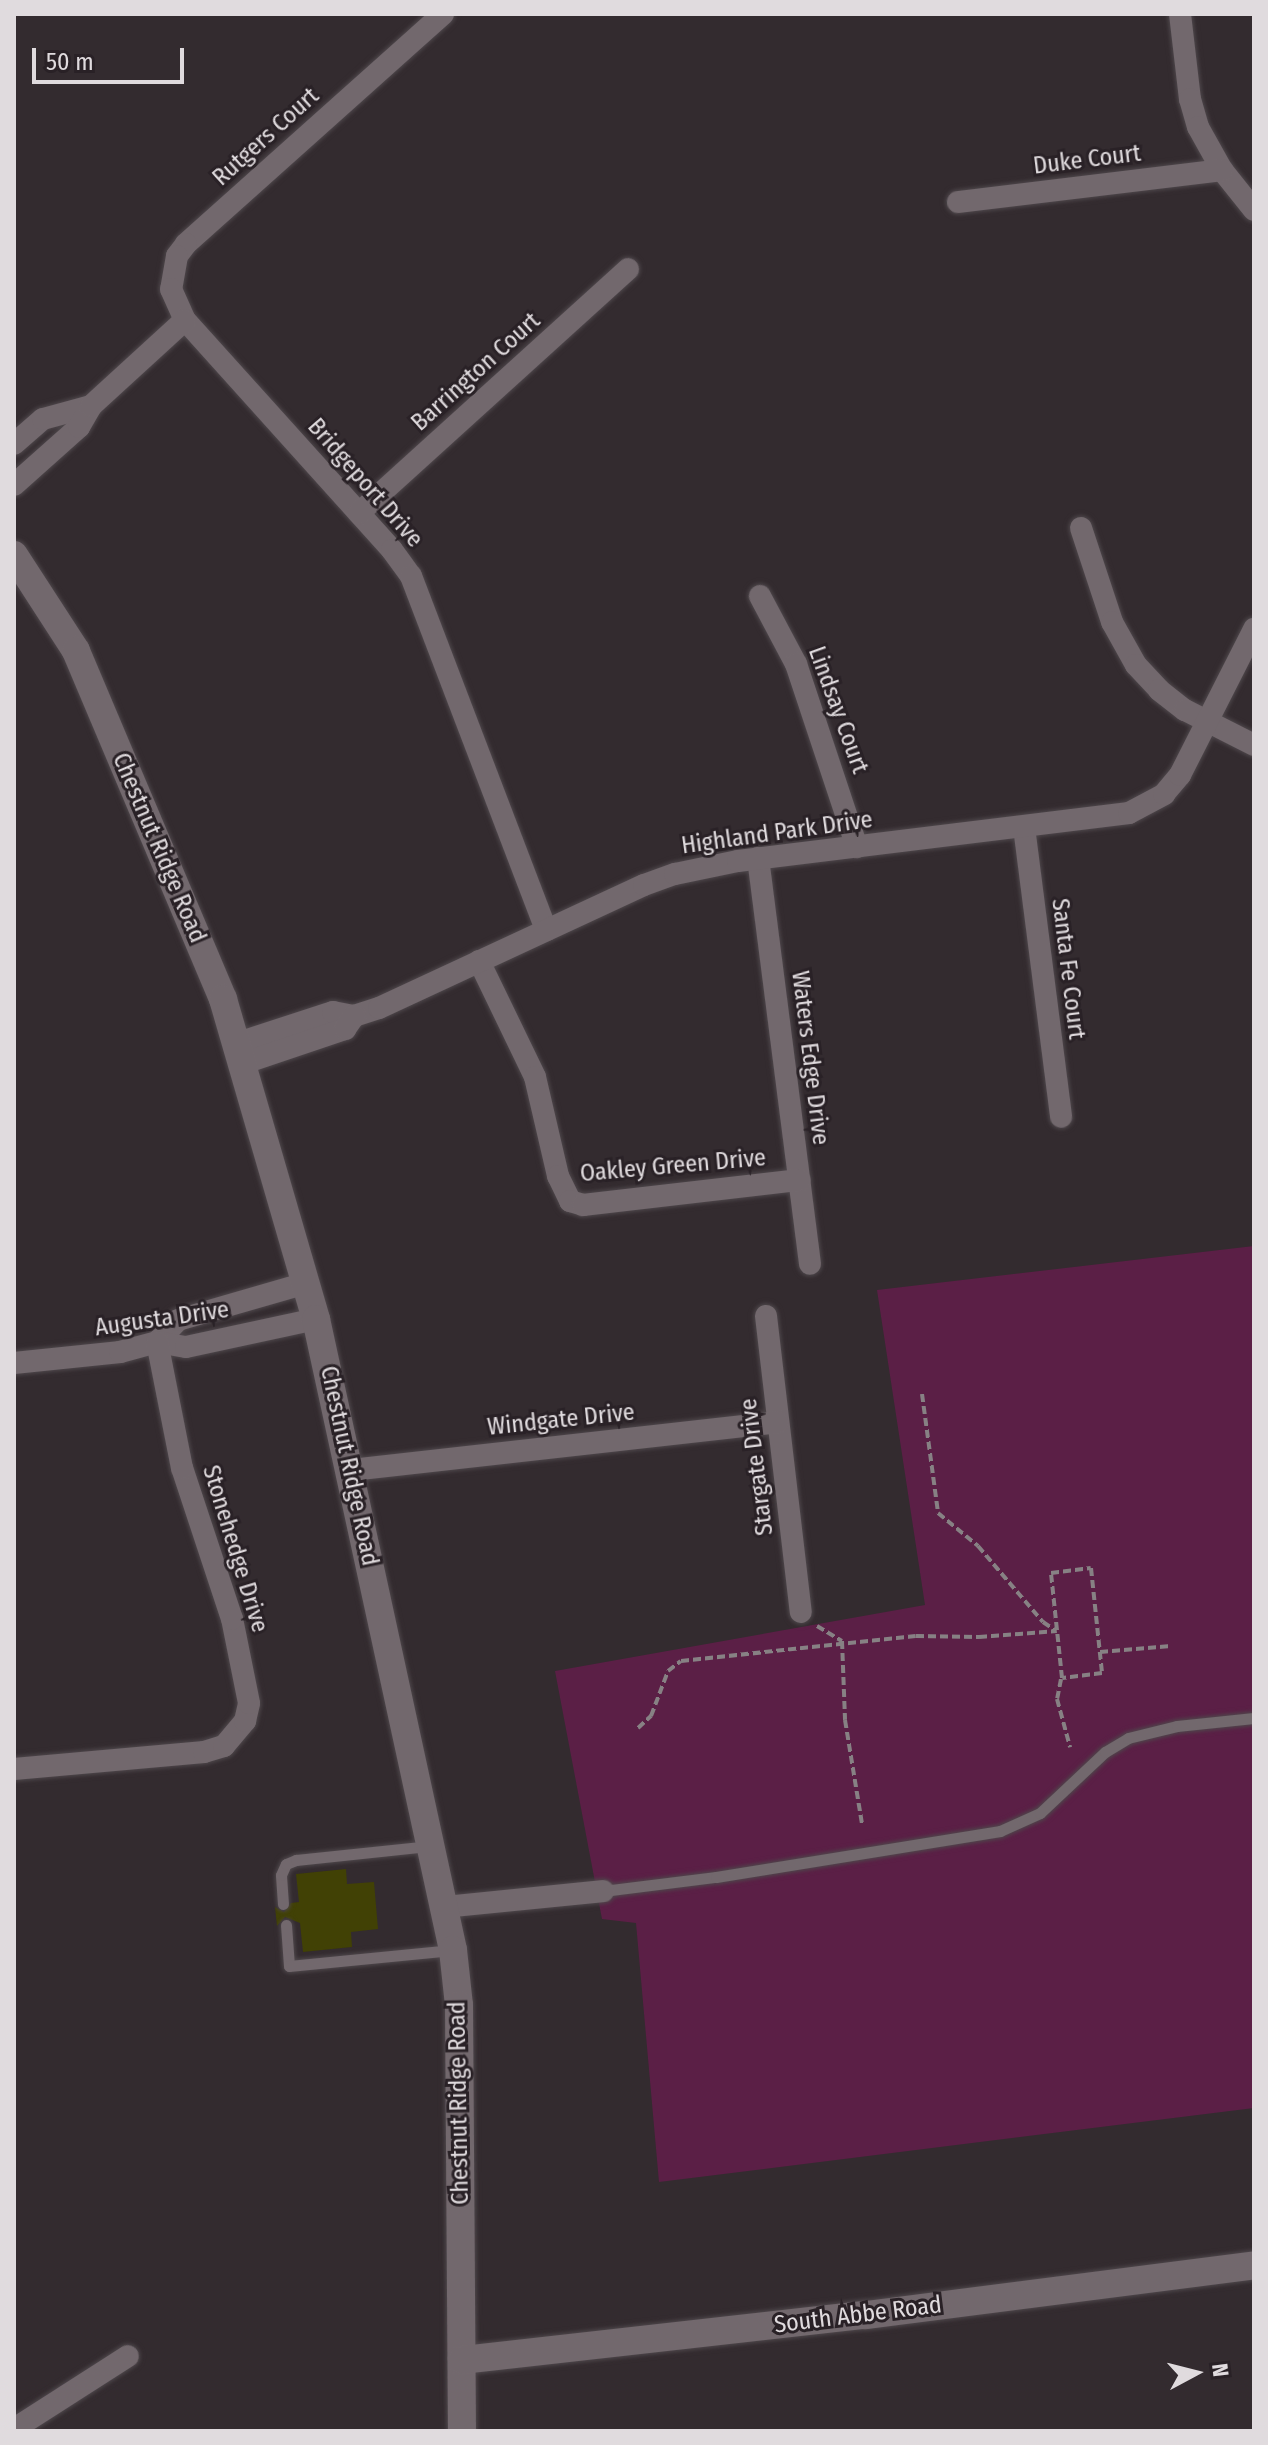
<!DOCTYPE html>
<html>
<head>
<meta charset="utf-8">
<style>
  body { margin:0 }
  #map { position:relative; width:1268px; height:2445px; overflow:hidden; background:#332b2f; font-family:"Fira Sans Condensed",sans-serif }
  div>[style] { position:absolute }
  .green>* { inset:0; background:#5b1f46 }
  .building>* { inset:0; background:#414105 }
  .path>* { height:4px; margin-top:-2px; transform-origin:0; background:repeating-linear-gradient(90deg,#878184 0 8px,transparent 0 12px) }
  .roads { filter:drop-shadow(0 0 2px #4e474b) drop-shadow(0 0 2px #4e474b) }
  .service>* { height:11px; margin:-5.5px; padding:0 5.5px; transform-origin:5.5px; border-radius:5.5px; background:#72686d }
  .minor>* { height:22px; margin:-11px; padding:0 11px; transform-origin:11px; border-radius:11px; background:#72686d }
  .tertiary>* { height:28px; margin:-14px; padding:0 14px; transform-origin:14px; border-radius:14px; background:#72686d }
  span { translate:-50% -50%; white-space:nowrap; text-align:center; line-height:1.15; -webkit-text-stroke:6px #292126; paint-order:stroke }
  .street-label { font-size:24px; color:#e0dbde }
  .frame { position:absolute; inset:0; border:16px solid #e0dbde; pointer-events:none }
  .north { position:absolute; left:1156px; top:2333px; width:80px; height:80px; -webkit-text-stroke:6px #292126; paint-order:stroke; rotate:83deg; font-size:22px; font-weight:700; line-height:32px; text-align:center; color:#e0dbde }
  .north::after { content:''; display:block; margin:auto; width:28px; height:36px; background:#e0dbde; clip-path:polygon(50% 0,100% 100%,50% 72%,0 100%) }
  .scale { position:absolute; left:32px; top:48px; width:152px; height:36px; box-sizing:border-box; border:4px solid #e0dbde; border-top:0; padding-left:10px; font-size:24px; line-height:28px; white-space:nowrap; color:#e0dbde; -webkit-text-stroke:6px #292126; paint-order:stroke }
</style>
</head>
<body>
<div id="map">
  <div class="green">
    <i style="clip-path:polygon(1254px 1246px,1254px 2108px,659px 2182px,636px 1923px,602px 1919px,555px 1671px,925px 1605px,877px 1290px)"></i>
  </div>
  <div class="building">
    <i style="clip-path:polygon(346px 1869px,347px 1884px,374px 1882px,378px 1929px,351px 1932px,352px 1947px,303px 1952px,300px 1923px,285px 1917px,277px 1926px,275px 1907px,284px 1912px,291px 1903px,299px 1902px,296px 1874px)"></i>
  </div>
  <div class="path">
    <i style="left:922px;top:1394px;width:120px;rotate:82.3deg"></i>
    <i style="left:938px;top:1513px;width:52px;rotate:39.5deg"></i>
    <i style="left:978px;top:1546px;width:100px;rotate:49.5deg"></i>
    <i style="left:1043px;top:1622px;width:14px;rotate:34deg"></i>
    <i style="left:1091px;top:1568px;width:106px;rotate:84deg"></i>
    <i style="left:1102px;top:1673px;width:40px;rotate:172.9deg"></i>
    <i style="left:1062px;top:1678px;width:106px;rotate:-96deg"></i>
    <i style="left:1051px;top:1573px;width:40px;rotate:-7.1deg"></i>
    <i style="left:817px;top:1626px;width:29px;rotate:31deg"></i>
    <i style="left:842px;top:1641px;width:79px;rotate:87.8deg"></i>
    <i style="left:845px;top:1720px;width:105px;rotate:80.7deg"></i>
    <i style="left:1100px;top:1652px;width:71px;rotate:-4.8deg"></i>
    <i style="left:1061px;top:1679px;width:20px;rotate:101deg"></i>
    <i style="left:1057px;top:1699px;width:50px;rotate:74.8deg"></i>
    <i style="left:638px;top:1728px;width:18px;rotate:-43deg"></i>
    <i style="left:651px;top:1716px;width:48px;rotate:-69.3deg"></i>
    <i style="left:668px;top:1671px;width:16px;rotate:-38deg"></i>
    <i style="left:681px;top:1661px;width:236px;rotate:-6.1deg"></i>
    <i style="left:916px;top:1636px;width:63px;rotate:0.9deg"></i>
    <i style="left:979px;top:1637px;width:78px;rotate:-4.4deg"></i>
  </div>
  <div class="roads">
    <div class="service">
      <i style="left:603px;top:1891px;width:114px;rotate:-7.1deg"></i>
      <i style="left:716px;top:1877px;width:288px;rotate:-9.2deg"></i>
      <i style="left:1000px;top:1831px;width:44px;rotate:-24.2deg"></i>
      <i style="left:1040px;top:1813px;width:89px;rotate:-43.2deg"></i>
      <i style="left:1105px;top:1752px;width:27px;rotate:-31deg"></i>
      <i style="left:1128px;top:1738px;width:50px;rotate:-13.8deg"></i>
      <i style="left:1177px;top:1726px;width:77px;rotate:-5.9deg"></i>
      <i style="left:283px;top:1904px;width:29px;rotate:-94deg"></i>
      <i style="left:281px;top:1875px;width:12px;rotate:-66deg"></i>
      <i style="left:286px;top:1864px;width:11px;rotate:-22deg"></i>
      <i style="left:296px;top:1860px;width:135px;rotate:-6deg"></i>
      <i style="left:286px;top:1925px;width:41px;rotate:85.8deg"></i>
      <i style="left:289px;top:1966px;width:164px;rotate:-5.6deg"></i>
    </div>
    <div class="minor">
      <i style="left:443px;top:14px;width:345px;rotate:138.2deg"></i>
      <i style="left:186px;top:244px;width:15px;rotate:127deg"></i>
      <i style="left:177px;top:256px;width:34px;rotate:100deg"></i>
      <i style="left:171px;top:289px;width:34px;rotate:66deg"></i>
      <i style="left:185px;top:320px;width:309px;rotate:48deg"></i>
      <i style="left:392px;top:550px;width:32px;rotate:54deg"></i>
      <i style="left:411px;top:576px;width:379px;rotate:69.1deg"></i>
      <i style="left:1180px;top:14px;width:86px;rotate:83.3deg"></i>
      <i style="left:1190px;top:99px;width:29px;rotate:74deg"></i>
      <i style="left:1198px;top:127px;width:49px;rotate:60.8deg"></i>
      <i style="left:1222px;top:170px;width:51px;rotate:51.3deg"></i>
      <i style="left:958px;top:202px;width:266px;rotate:-6.9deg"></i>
      <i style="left:14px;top:444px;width:38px;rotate:-41deg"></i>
      <i style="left:43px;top:419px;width:50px;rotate:-15.2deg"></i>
      <i style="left:14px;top:485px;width:87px;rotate:-41.7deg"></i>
      <i style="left:79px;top:427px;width:24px;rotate:-60deg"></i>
      <i style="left:91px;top:406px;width:127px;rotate:-42.5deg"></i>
      <i style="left:359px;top:513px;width:363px;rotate:-42.2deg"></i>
      <i style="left:1081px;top:528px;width:99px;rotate:71.7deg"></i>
      <i style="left:1112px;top:622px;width:49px;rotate:60.8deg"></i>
      <i style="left:1136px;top:665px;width:34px;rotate:47deg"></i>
      <i style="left:1159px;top:690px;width:33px;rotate:38deg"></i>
      <i style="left:1185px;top:710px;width:77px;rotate:26.9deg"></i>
      <i style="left:760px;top:596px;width:77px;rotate:62.1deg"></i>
      <i style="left:796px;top:664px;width:193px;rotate:71.6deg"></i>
      <i style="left:1024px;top:827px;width:292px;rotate:82.7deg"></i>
      <i style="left:758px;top:858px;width:409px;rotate:82.7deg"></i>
      <i style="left:479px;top:961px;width:129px;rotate:64.2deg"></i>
      <i style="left:535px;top:1077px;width:102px;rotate:76.9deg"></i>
      <i style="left:558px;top:1176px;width:28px;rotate:64deg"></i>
      <i style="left:570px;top:1201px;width:14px;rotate:17deg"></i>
      <i style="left:583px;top:1205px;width:218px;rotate:-6.6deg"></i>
      <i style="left:238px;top:1043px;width:100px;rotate:-18.1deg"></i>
      <i style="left:333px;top:1012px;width:21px;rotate:11deg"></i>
      <i style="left:354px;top:1016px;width:26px;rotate:-18deg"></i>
      <i style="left:379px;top:1008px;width:292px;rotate:-24.9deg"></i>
      <i style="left:644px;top:885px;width:33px;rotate:-20deg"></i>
      <i style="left:675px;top:874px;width:64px;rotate:-11.7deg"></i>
      <i style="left:738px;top:861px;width:394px;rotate:-7deg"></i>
      <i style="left:1129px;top:813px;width:40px;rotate:-28deg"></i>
      <i style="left:1164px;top:794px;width:25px;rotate:-50deg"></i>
      <i style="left:1180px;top:775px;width:164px;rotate:-63.1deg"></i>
      <i style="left:244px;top:1063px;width:107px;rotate:-18.6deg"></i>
      <i style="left:345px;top:1029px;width:16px;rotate:-55deg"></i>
      <i style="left:766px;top:1316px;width:298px;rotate:83.3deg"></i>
      <i style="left:157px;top:1342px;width:30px;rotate:-46deg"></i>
      <i style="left:178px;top:1320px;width:133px;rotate:-16.1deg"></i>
      <i style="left:14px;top:1363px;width:107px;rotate:-5.9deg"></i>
      <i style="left:120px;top:1352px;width:38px;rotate:-15deg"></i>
      <i style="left:157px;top:1342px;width:29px;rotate:10deg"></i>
      <i style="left:186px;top:1347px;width:133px;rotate:-12.2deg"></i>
      <i style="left:351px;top:1470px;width:429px;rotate:-6.4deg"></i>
      <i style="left:14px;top:1769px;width:191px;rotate:-5.1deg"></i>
      <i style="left:204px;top:1752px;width:21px;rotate:-17deg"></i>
      <i style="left:224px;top:1746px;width:33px;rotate:-50deg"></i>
      <i style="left:245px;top:1721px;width:18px;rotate:-77deg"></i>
      <i style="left:249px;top:1703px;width:86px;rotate:-101.4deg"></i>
      <i style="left:232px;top:1619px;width:159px;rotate:-108.3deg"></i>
      <i style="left:182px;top:1468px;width:128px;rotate:-101.2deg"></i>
      <i style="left:444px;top:1907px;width:160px;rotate:-5.7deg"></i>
      <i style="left:14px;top:2429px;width:135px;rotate:-32.6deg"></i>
    </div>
    <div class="tertiary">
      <i style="left:14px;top:555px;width:114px;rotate:57.1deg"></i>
      <i style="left:76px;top:651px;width:378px;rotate:67.1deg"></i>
      <i style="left:223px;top:999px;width:333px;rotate:73.8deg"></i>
      <i style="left:316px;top:1319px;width:646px;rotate:77.75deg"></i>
      <i style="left:453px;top:1950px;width:55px;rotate:83.8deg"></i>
      <i style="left:459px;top:2005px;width:426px;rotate:89.6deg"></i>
      <i style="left:462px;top:2360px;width:406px;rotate:-6.4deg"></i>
      <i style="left:866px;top:2315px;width:391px;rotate:-7.3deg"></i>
    </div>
  </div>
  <div class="street-label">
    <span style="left:266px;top:137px;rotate:-42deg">Rutgers Court</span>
    <span style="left:1087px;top:160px;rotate:-7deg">Duke Court</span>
    <span style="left:476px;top:372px;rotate:-42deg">Barrington Court</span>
    <span style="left:365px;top:483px;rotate:49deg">Bridgeport Drive</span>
    <span style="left:838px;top:710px;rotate:70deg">Lindsay Court</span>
    <span style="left:777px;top:833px;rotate:-8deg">Highland Park Drive</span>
    <span style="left:159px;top:848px;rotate:67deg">Chestnut Ridge Road</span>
    <span style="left:1068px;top:969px;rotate:83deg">Santa Fe Court</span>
    <span style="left:810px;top:1058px;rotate:83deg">Waters Edge Drive</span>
    <span style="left:673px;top:1166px;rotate:-5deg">Oakley Green Drive</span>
    <span style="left:162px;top:1319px;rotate:-8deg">Augusta Drive</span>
    <span style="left:561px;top:1420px;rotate:-6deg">Windgate Drive</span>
    <span style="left:349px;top:1466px;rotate:78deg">Chestnut Ridge Road</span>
    <span style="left:757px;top:1467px;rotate:-97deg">Stargate Drive</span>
    <span style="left:235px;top:1549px;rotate:73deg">Stonehedge Drive</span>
    <span style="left:459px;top:2103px;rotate:-91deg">Chestnut Ridge Road</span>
    <span style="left:858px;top:2315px;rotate:-7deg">South Abbe Road</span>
  </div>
  <div class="frame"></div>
  <div class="north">N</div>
  <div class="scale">50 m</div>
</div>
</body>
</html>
